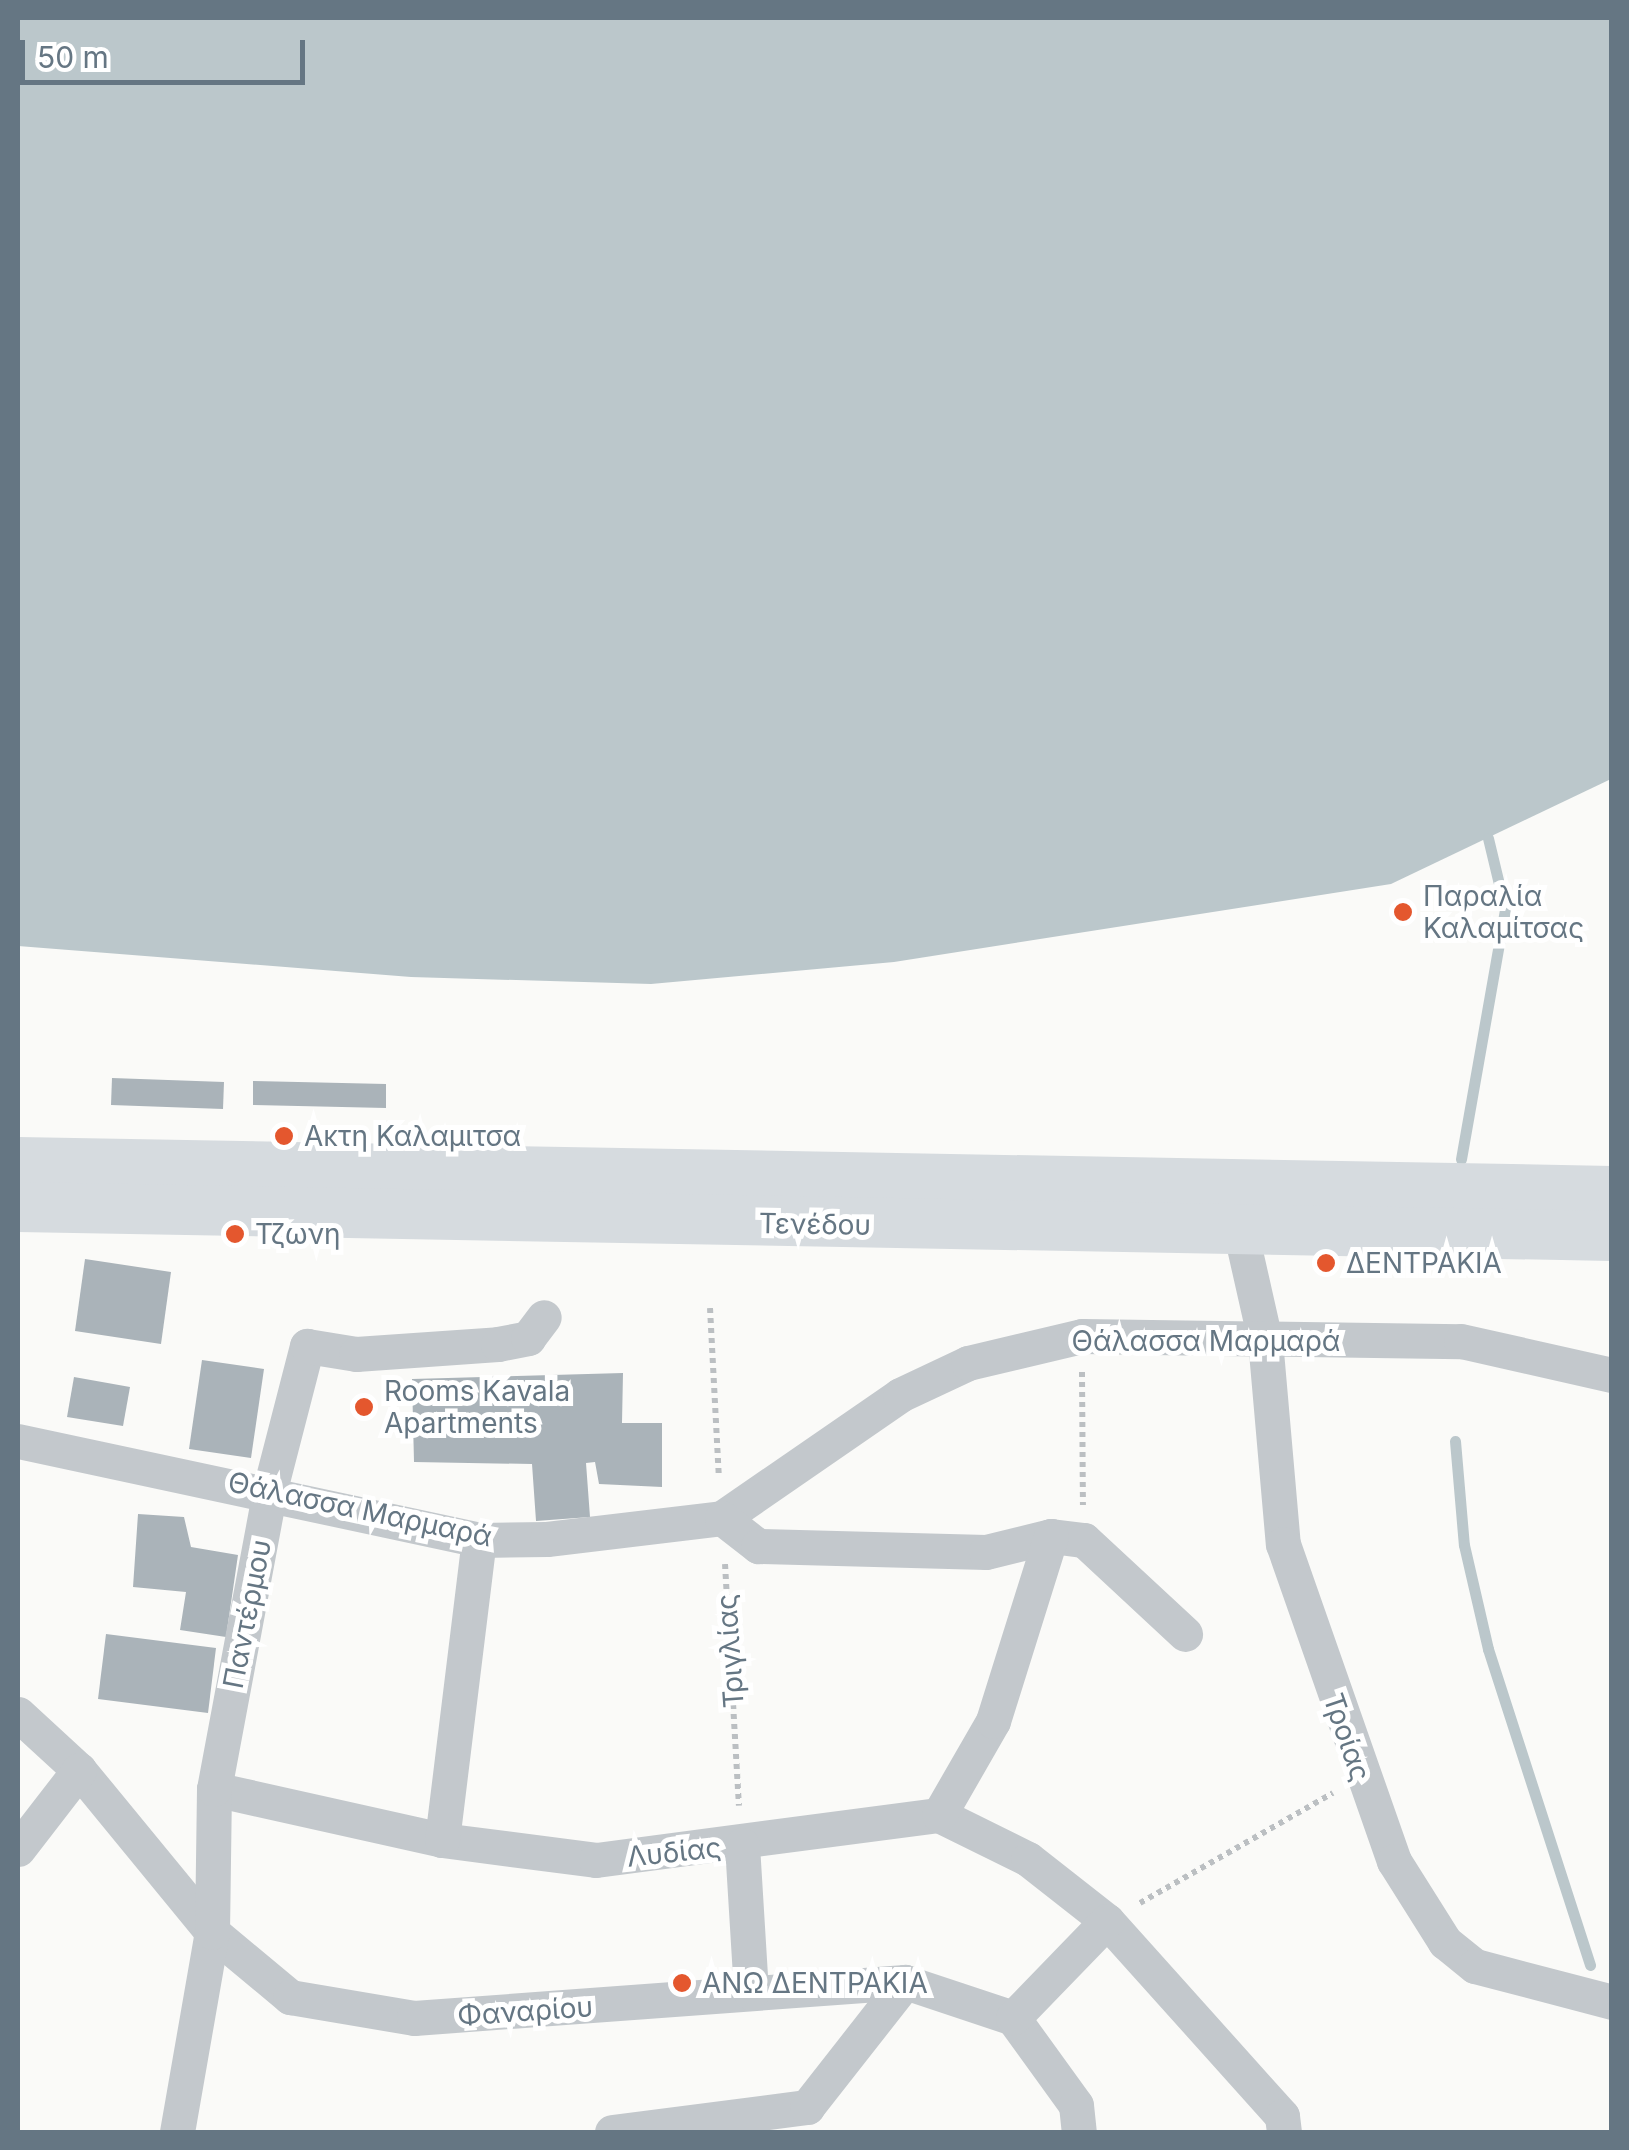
<!DOCTYPE html>
<html>
<head>
<meta charset="utf-8">
<style>
  body { margin:0 }
  #map { position:relative; width:1629px; height:2150px; overflow:hidden; background:#fafaf8; font-family:Inter,sans-serif }
  div>[style] { position:absolute }
  .water>* { inset:0; background:#bbc7cb }
  .stream>* { height:11px; margin:-5.5px; padding:0 5.5px; transform-origin:5.5px; border-radius:5.5px; background:#bbc7cb }
  .building>* { inset:0; background:#aab3b9 }
  .path>* { height:6px; margin-top:-3px; transform-origin:0; background:repeating-linear-gradient(90deg,#bbbfc2 0 5px,transparent 0 10px) }
  .minor>* { height:35px; margin:-17.5px; padding:0 17.5px; transform-origin:17.5px; border-radius:17.5px; background:#c3c8cc }
  .secondary>* { height:50px; margin:-25px; padding:0 25px; transform-origin:25px; border-radius:25px; background:#d6dbdf }
  .dots>* { width:28px; height:28px; translate:-50% -50%; box-sizing:border-box; border:5px solid #fff; border-radius:50% }
  span { translate:-50% -50%; white-space:nowrap; text-align:center; line-height:1.15; -webkit-text-stroke:10px #fff; paint-order:stroke }
  .poi-label { font-size:28px; color:#657683 }
  .left { translate:0 -50%; text-align:left }
  .street-label { font-size:28px; color:#657683 }
  .frame { position:absolute; inset:0; border:20px solid #657683; pointer-events:none }
  .scale { position:absolute; left:20px; top:40px; width:285px; height:45px; box-sizing:border-box; border:5px solid #657683; border-top:0; padding-left:12px; font-size:30px; line-height:35px; white-space:nowrap; color:#657683; -webkit-text-stroke:8px #fff; paint-order:stroke }
</style>
</head>
<body>
<div id="map">
  <div class="water">
    <i style="clip-path:polygon(18px 18px,1611px 18px,1611px 779px,1391px 884px,894px 962px,651px 984px,411px 977px,18px 946px)"></i>
  </div>
  <div class="stream">
    <i style="left:1461px;top:1159px;width:254px;rotate:-80deg"></i>
    <i style="left:1505px;top:909px;width:73px;rotate:-103.5deg"></i>
    <i style="left:1455px;top:1441px;width:104px;rotate:85.1deg"></i>
    <i style="left:1464px;top:1545px;width:107px;rotate:77deg"></i>
    <i style="left:1488px;top:1649px;width:332px;rotate:72.1deg"></i>
  </div>
  <div class="building">
    <i style="clip-path:polygon(112px 1078px,224px 1082px,223px 1109px,111px 1105px)"></i>
    <i style="clip-path:polygon(253px 1081px,386px 1084px,386px 1108px,253px 1105px)"></i>
    <i style="clip-path:polygon(85px 1259px,171px 1272px,161px 1344px,75px 1331px)"></i>
    <i style="clip-path:polygon(202px 1360px,264px 1369px,251px 1458px,189px 1449px)"></i>
    <i style="clip-path:polygon(623px 1373px,622px 1423px,662px 1423px,662px 1487px,599px 1484px,595px 1462px,586px 1463px,590px 1517px,536px 1521px,532px 1464px,414px 1462px,412px 1379px)"></i>
    <i style="clip-path:polygon(74px 1377px,130px 1387px,123px 1426px,67px 1417px)"></i>
    <i style="clip-path:polygon(138px 1514px,184px 1517px,191px 1547px,238px 1555px,226px 1637px,180px 1630px,186px 1592px,133px 1587px)"></i>
    <i style="clip-path:polygon(106px 1634px,216px 1648px,208px 1713px,98px 1699px)"></i>
  </div>
  <div class="path">
    <i style="left:710px;top:1308px;width:169px;rotate:87deg"></i>
    <i style="left:1082px;top:1372px;width:133px;rotate:89.6deg"></i>
    <i style="left:725px;top:1564px;width:242px;rotate:86.7deg"></i>
    <i style="left:1140px;top:1903px;width:222px;rotate:-29.7deg"></i>
  </div>
  <div class="minor">
    <i style="left:1235px;top:1207px;width:136px;rotate:77.3deg"></i>
    <i style="left:1265px;top:1340px;width:205px;rotate:85deg"></i>
    <i style="left:1283px;top:1544px;width:336px;rotate:70.7deg"></i>
    <i style="left:1394px;top:1861px;width:96px;rotate:57.8deg"></i>
    <i style="left:1445px;top:1942px;width:38px;rotate:39deg"></i>
    <i style="left:1475px;top:1966px;width:142px;rotate:14.7deg"></i>
    <i style="left:18px;top:1441px;width:472px;rotate:12.1deg"></i>
    <i style="left:479px;top:1540px;width:68px;rotate:-0.8deg"></i>
    <i style="left:547px;top:1539px;width:176px;rotate:-6.8deg"></i>
    <i style="left:722px;top:1518px;width:216px;rotate:-34.6deg"></i>
    <i style="left:900px;top:1395px;width:75px;rotate:-25.2deg"></i>
    <i style="left:968px;top:1363px;width:117px;rotate:-13.3deg"></i>
    <i style="left:1082px;top:1336px;width:379px;rotate:0.8deg"></i>
    <i style="left:1461px;top:1341px;width:155px;rotate:12.7deg"></i>
    <i style="left:722px;top:1518px;width:46px;rotate:37.9deg"></i>
    <i style="left:758px;top:1546px;width:228px;rotate:1.5deg"></i>
    <i style="left:986px;top:1552px;width:67px;rotate:-13.8deg"></i>
    <i style="left:1051px;top:1536px;width:33px;rotate:7deg"></i>
    <i style="left:1084px;top:1540px;width:138px;rotate:42.9deg"></i>
    <i style="left:18px;top:1714px;width:83px;rotate:42.6deg"></i>
    <i style="left:79px;top:1770px;width:210px;rotate:50.6deg"></i>
    <i style="left:212px;top:1932px;width:102px;rotate:39.8deg"></i>
    <i style="left:290px;top:1997px;width:126px;rotate:9.6deg"></i>
    <i style="left:414px;top:2018px;width:492px;rotate:-4.2deg"></i>
    <i style="left:905px;top:1982px;width:114px;rotate:18.4deg"></i>
    <i style="left:1013px;top:2018px;width:107px;rotate:54.1deg"></i>
    <i style="left:1076px;top:2105px;width:27px;rotate:84deg"></i>
    <i style="left:214px;top:1789px;width:234px;rotate:12.6deg"></i>
    <i style="left:442px;top:1840px;width:155px;rotate:7.4deg"></i>
    <i style="left:596px;top:1860px;width:346px;rotate:-7.5deg"></i>
    <i style="left:939px;top:1815px;width:99px;rotate:26.3deg"></i>
    <i style="left:1028px;top:1859px;width:100px;rotate:38.1deg"></i>
    <i style="left:1107px;top:1921px;width:262px;rotate:48.1deg"></i>
    <i style="left:1282px;top:2116px;width:16px;rotate:83deg"></i>
    <i style="left:939px;top:1815px;width:108px;rotate:-60.1deg"></i>
    <i style="left:993px;top:1721px;width:194px;rotate:-72.6deg"></i>
    <i style="left:442px;top:1840px;width:302px;rotate:-83deg"></i>
    <i style="left:742px;top:1845px;width:148px;rotate:86.5deg"></i>
    <i style="left:18px;top:1849px;width:100px;rotate:-52.3deg"></i>
    <i style="left:1013px;top:2018px;width:135px;rotate:-45.9deg"></i>
    <i style="left:177px;top:2132px;width:203px;rotate:-80.1deg"></i>
    <i style="left:212px;top:1932px;width:143px;rotate:-89.2deg"></i>
    <i style="left:214px;top:1789px;width:305px;rotate:-79.4deg"></i>
    <i style="left:270px;top:1489px;width:148px;rotate:-75.5deg"></i>
    <i style="left:307px;top:1346px;width:50px;rotate:9.3deg"></i>
    <i style="left:356px;top:1354px;width:142px;rotate:-4deg"></i>
    <i style="left:498px;top:1344px;width:31px;rotate:-11deg"></i>
    <i style="left:528px;top:1338px;width:26px;rotate:-53deg"></i>
    <i style="left:612px;top:2132px;width:197px;rotate:-7.3deg"></i>
    <i style="left:807px;top:2107px;width:159px;rotate:-51.9deg"></i>
  </div>
  <div class="secondary">
    <i style="left:18px;top:1162px;width:1594px;rotate:1.04deg"></i>
    <i style="left:18px;top:1207px;width:1594px;rotate:1.04deg"></i>
  </div>
  <div class="dots">
    <i style="left:1403px;top:912px;background:#e4572e"></i>
    <i style="left:284px;top:1136px;background:#e4572e"></i>
    <i style="left:235px;top:1234px;background:#e4572e"></i>
    <i style="left:1326px;top:1263px;background:#e4572e"></i>
    <i style="left:364px;top:1407px;background:#e4572e"></i>
    <i style="left:682px;top:1983px;background:#e4572e"></i>
  </div>
  <div class="poi-label">
    <span class="left" style="left:1423px;top:912px">Παραλία<br>Καλαμίτσας</span>
    <span class="left" style="left:304px;top:1136px">Ακτη Καλαμιτσα</span>
    <span class="left" style="left:255px;top:1234px">Τζωνη</span>
    <span class="left" style="left:1346px;top:1263px">ΔΕΝΤΡΑΚΙΑ</span>
    <span class="left" style="left:384px;top:1407px">Rooms Kavala<br>Apartments</span>
    <span class="left" style="left:702px;top:1983px">ΑΝΩ ΔΕΝΤΡΑΚΙΑ</span>
  </div>
  <div class="street-label">
    <span style="left:815px;top:1224px;rotate:1deg">Τενέδου</span>
    <span style="left:1206px;top:1341px">Θάλασσα Μαρμαρά</span>
    <span style="left:360px;top:1509px;rotate:12deg">Θάλασσα Μαρμαρά</span>
    <span style="left:247px;top:1614px;rotate:-79deg">Παντέρμου</span>
    <span style="left:730px;top:1651px;rotate:-94deg">Τριγλίας</span>
    <span style="left:1347px;top:1737px;rotate:71deg">Τροίας</span>
    <span style="left:674px;top:1852px;rotate:-6deg">Λυδίας</span>
    <span style="left:525px;top:2011px;rotate:-4deg">Φαναρίου</span>
  </div>
  <div class="frame"></div>
  <div class="scale">50 m</div>
</div>
</body>
</html>
